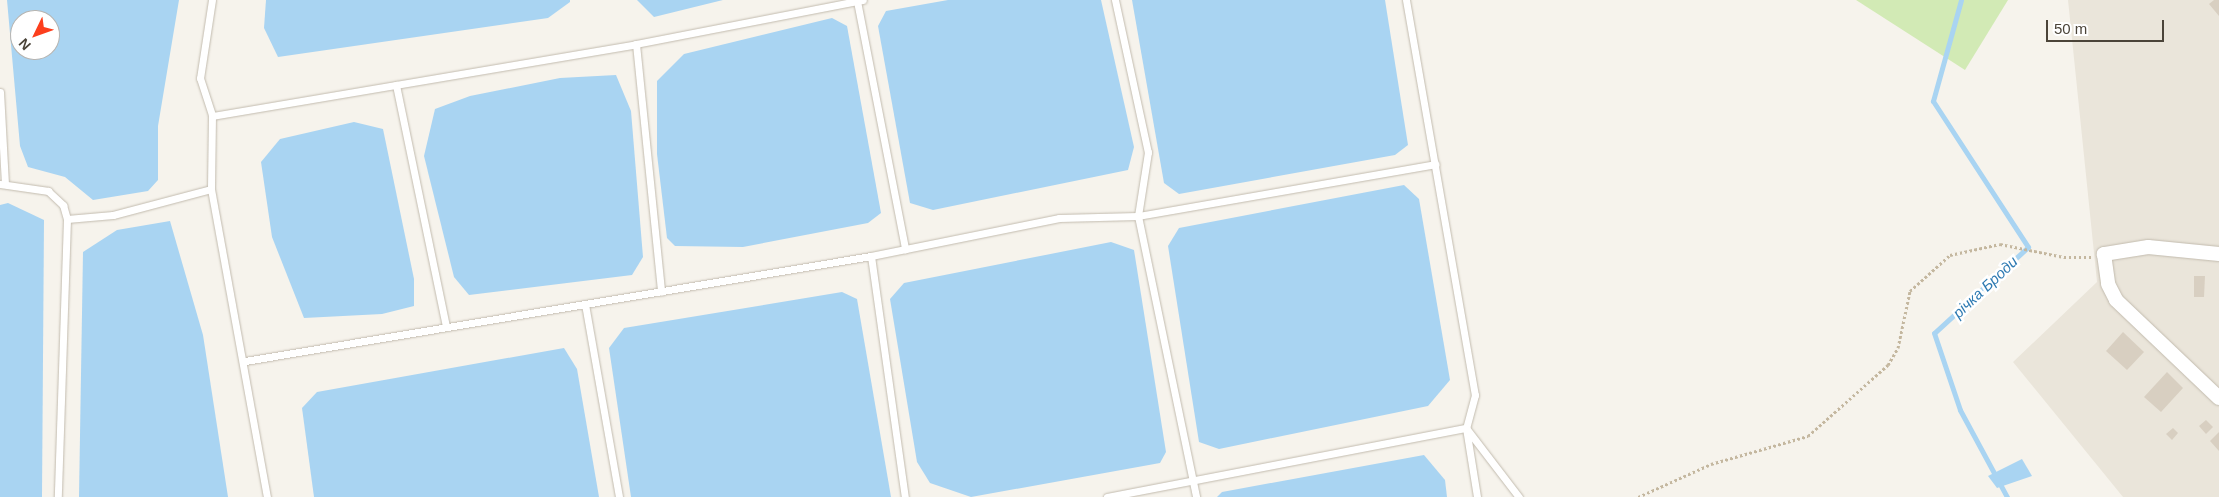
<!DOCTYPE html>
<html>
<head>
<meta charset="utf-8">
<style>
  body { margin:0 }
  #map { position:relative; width:2219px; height:497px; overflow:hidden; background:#f6f3ec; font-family:Arial,sans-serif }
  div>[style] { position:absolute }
  .residential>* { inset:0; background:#eae5da }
  .green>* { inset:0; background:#d2eab5 }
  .water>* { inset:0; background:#a9d4f2 }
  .stream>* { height:5px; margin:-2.5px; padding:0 2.5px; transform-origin:2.5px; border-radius:2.5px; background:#a9d4f2 }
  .building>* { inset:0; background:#d8cfc1 }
  .path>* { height:3px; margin-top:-1.5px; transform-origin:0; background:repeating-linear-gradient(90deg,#c4b79f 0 2.5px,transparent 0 5px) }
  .roads { filter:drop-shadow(0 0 1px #c2bbae) drop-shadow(0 0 1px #c2bbae) }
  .lane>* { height:7px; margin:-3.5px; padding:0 3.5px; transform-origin:3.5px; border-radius:3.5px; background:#fff }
  .street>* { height:14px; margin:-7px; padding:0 7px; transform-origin:7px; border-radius:7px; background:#fff }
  span { translate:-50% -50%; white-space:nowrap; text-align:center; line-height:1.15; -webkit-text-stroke:5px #fff; paint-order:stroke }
  .water-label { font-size:15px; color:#2e7ab2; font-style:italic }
  .north { position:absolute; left:10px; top:10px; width:50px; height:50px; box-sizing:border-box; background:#fff; border:1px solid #b7b4b0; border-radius:50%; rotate:228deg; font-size:14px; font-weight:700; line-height:20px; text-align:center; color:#4b4439 }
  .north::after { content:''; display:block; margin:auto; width:18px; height:22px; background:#fc3f1d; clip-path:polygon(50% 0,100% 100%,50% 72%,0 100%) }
  .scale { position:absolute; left:2046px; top:20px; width:118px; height:22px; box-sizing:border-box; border:2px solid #4b4439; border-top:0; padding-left:6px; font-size:15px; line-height:18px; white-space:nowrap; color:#4b4439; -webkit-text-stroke:4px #fff; paint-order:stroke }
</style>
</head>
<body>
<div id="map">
  <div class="residential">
    <i style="clip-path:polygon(2068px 0,2219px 0,2219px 497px,2123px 497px,2013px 362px,2097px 282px)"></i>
  </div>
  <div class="green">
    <i style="clip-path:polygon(1856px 0,2008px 0,1965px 70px)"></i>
  </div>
  <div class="water">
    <i style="clip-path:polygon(evenodd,7px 0,179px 0,158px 126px,158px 180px,148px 191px,93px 200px,65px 177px,28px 167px,20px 146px,7px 0,20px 20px,50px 20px,50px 50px,20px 50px,20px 20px)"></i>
    <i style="clip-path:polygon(266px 0,570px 0,570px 2px,548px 18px,278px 57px,264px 28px)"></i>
    <i style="clip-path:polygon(637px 0,723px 0,654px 17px)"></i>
    <i style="clip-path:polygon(948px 0,1101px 0,1134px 147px,1128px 170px,933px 210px,910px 203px,878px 26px,886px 11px)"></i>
    <i style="clip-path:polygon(1132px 0,1385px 0,1408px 145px,1395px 155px,1179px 194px,1164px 183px)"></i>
    <i style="clip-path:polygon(832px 18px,847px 26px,881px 213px,868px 223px,743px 247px,675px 246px,667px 238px,657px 154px,657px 81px,684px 54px)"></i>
    <i style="clip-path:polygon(616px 75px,631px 111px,643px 257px,632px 275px,469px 295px,454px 277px,424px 156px,435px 109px,470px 96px,560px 78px)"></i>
    <i style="clip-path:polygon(354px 122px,383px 129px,414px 279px,414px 306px,382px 314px,304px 318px,272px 237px,261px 162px,280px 139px)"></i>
    <i style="clip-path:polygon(1404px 185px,1419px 199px,1450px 380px,1428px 406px,1219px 449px,1199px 442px,1168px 246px,1179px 228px)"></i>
    <i style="clip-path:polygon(8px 203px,44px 220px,42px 497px,0 497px,0 205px)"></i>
    <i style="clip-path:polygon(170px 221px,203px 335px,228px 497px,79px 497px,83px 252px,117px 230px)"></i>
    <i style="clip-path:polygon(1111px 242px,1134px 250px,1166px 452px,1160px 463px,971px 497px,930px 483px,917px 462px,890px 299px,904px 283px)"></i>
    <i style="clip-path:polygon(842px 292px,857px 299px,891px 497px,631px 497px,609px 348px,624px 328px)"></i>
    <i style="clip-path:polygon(564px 348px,577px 369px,599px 497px,314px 497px,302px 408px,317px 392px)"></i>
    <i style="clip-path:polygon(1424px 455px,1445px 480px,1447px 497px,1217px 497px,1222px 492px)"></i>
    <i style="clip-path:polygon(2022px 459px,2032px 476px,1997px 488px,1988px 476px)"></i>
  </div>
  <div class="stream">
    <i style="left:1961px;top:0;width:105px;rotate:105.5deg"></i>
    <i style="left:1933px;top:101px;width:174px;rotate:56.9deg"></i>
    <i style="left:2028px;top:247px;width:127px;rotate:137.5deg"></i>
    <i style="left:1934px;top:333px;width:81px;rotate:71.3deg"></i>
    <i style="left:1960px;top:410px;width:99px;rotate:61.6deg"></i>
  </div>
  <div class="building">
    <i style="clip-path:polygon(2214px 0,2219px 0,2219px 16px,2209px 4px)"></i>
    <i style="clip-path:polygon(2194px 276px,2205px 276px,2204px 297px,2194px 297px)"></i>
    <i style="clip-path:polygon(2123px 332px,2144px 352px,2127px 370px,2106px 351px)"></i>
    <i style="clip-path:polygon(2167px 372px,2183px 388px,2161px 412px,2144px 397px)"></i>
    <i style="clip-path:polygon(2206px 420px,2213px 427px,2206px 434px,2199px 426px)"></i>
    <i style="clip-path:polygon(2173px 428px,2178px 433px,2172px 440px,2166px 434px)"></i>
    <i style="clip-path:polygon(2219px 432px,2219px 451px,2210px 441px)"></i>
  </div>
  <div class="path">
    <i style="left:1638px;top:497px;width:80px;rotate:-24.3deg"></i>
    <i style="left:1711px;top:464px;width:101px;rotate:-16.1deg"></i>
    <i style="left:1808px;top:436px;width:107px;rotate:-41.6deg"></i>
    <i style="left:1888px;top:365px;width:20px;rotate:-60deg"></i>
    <i style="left:1898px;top:348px;width:58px;rotate:-78.1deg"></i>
    <i style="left:1910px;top:291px;width:54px;rotate:-42deg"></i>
    <i style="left:1950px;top:255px;width:51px;rotate:-12.4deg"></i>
    <i style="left:2000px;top:244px;width:65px;rotate:11.5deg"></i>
    <i style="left:2064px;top:257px;width:27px"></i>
  </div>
  <div class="roads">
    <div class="lane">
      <i style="left:212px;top:0;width:79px;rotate:98.7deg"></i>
      <i style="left:200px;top:78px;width:40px;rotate:72deg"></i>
      <i style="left:212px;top:116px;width:73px;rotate:90.8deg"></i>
      <i style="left:211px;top:189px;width:313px;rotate:79.7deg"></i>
      <i style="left:1115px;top:0;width:156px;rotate:77.8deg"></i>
      <i style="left:1148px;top:152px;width:65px;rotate:98.9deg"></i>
      <i style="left:1138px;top:216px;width:287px;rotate:78.3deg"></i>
      <i style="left:1406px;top:0;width:401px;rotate:80.1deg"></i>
      <i style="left:1475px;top:395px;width:34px;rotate:105deg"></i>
      <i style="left:1466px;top:428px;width:87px;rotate:52.5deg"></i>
      <i style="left:857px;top:1px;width:253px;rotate:79deg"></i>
      <i style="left:636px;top:44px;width:249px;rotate:84.2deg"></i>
      <i style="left:396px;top:85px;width:247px;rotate:78.3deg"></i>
      <i style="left:0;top:92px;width:91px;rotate:86.9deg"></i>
      <i style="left:212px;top:116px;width:430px;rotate:-9.6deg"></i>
      <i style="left:636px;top:44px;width:231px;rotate:-11deg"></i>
      <i style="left:0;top:184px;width:49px;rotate:8.3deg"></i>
      <i style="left:48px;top:191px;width:21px;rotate:43deg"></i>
      <i style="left:63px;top:205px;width:15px;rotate:74deg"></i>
      <i style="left:67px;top:219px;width:278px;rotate:91.9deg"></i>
      <i style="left:67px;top:219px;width:46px;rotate:-5deg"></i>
      <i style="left:113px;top:215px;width:101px;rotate:-14.9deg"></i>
      <i style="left:871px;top:256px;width:243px;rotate:82deg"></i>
      <i style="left:585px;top:304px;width:196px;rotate:80deg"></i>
      <i style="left:245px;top:361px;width:635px;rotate:-9.52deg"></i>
      <i style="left:871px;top:256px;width:192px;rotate:-11.4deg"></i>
      <i style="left:1059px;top:218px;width:79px;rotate:-1.5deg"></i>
      <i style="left:1138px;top:216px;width:302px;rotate:-9.9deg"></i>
      <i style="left:1107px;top:497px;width:366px;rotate:-10.9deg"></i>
      <i style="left:1466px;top:428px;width:70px;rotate:80.9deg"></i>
    </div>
    <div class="street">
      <i style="left:2219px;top:254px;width:71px;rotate:-174.4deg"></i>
      <i style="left:2148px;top:247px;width:45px;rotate:171deg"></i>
      <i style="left:2104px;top:254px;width:30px;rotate:82deg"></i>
      <i style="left:2108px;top:284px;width:18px;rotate:63deg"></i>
      <i style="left:2116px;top:300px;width:142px;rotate:43.6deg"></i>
    </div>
  </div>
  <div class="water-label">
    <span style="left:1985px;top:287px;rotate:-43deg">річка Броди</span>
  </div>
  <div class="north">N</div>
  <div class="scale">50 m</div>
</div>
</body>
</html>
